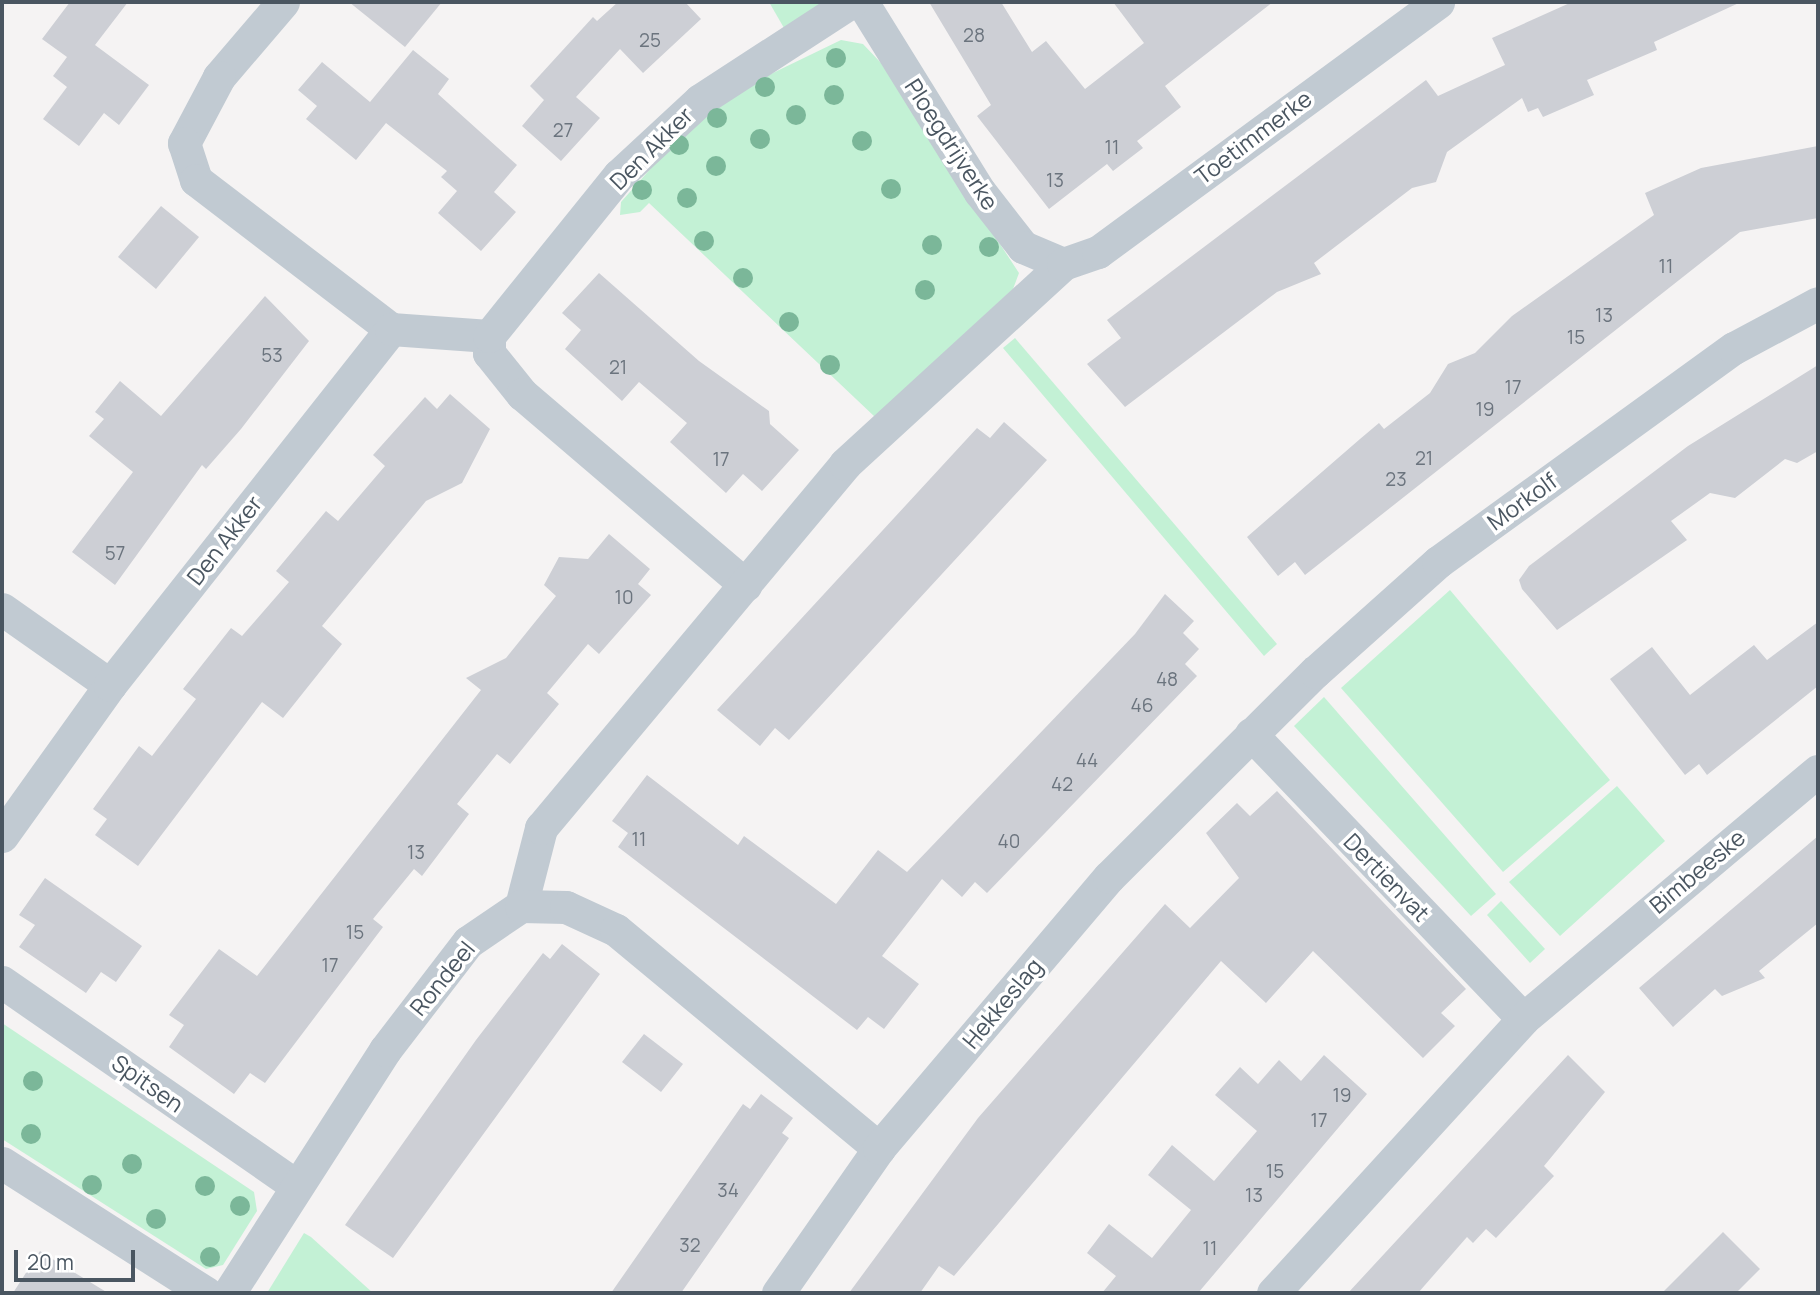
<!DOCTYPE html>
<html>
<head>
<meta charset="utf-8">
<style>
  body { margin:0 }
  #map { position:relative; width:1820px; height:1295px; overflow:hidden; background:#f5f3f3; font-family:Manrope,sans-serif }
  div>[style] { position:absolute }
  .green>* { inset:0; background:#c3f1d5 }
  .building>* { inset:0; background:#cdcfd5 }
  .minor>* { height:33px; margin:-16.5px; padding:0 16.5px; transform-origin:16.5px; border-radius:16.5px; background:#c1cad2 }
  .trees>* { width:20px; height:20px; margin:-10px; border-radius:50%; background:#7bb799 }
  span { translate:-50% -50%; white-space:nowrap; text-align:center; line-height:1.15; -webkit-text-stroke:7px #fff; paint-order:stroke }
  .number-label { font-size:19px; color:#6b747e }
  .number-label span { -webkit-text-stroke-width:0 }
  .street-label { font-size:23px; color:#4a5661 }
  .frame { position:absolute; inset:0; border:4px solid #4a5661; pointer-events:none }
  .scale { position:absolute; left:14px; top:1250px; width:121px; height:32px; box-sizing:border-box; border:4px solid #4a5661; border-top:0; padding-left:9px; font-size:21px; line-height:24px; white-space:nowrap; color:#4a5661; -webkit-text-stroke:5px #fff; paint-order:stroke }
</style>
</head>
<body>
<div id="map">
  <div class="green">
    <i style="clip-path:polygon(769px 2px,823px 2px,784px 28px)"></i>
    <i style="clip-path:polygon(841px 40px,863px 44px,881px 63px,1019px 273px,1013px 289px,875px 417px,649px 203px,640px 212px,620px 215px,621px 202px,677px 139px,746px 86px)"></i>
    <i style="clip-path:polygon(1015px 338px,1277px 644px,1264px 656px,1003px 348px)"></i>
    <i style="clip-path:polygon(1450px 590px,1610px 780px,1503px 872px,1341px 688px)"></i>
    <i style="clip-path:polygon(1324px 697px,1496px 894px,1471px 916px,1294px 726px)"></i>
    <i style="clip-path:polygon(1617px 786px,1665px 841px,1560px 936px,1509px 882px)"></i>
    <i style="clip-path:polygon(1501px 901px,1545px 949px,1530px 963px,1487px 915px)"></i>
    <i style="clip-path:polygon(2px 1023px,254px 1192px,257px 1211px,223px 1265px,206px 1269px,2px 1139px)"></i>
    <i style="clip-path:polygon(304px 1233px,311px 1237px,373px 1293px,267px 1293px)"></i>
  </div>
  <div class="building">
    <i style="clip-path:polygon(70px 2px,128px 2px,95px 45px,149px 85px,119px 125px,104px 113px,79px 146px,43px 119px,67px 87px,53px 76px,67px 57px,42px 39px)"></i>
    <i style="clip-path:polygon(349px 2px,442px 2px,405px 47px)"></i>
    <i style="clip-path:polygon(618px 2px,685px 2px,701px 19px,643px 73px,620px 49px,576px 97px,600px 118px,561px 161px,522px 126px,544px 100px,530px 86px,593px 17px,597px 21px)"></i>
    <i style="clip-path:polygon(929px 2px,1001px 2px,1032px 52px,1046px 41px,1085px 89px,1144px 43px,1113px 2px,1273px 2px,1165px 86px,1181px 107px,1137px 141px,1143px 148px,1113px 171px,1107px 164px,1049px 209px,977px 116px,991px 105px)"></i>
    <i style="clip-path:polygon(1572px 2px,1741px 2px,1654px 42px,1657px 50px,1587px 80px,1594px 95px,1543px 117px,1538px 108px,1528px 112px,1522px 98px,1447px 152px,1436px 182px,1412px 188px,1314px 263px,1321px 274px,1277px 292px,1125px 407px,1087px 364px,1121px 338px,1107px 320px,1426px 80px,1438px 96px,1505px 65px,1492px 38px)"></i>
    <i style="clip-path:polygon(413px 50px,449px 79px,438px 94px,517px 165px,494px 192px,516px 212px,481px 251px,438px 213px,457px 191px,441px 177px,447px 171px,386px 123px,356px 160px,306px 119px,317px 106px,298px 90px,322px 62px,370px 102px)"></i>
    <i style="clip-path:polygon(1818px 146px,1818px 218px,1740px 232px,1305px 575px,1295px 562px,1278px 576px,1247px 537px,1360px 439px,1379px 423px,1384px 429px,1430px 393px,1448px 364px,1475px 353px,1512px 316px,1654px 215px,1645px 193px,1701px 168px)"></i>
    <i style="clip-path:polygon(161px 206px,199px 237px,156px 289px,118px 257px)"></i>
    <i style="clip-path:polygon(599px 273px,699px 361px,769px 411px,770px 424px,799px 450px,762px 491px,743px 474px,726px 493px,670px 442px,687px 423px,639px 382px,622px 401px,565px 349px,581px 330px,562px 313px)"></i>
    <i style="clip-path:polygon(265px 296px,309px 341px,241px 429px,206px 469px,202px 465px,115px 585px,72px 552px,133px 472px,89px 436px,104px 419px,95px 412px,120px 381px,161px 416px)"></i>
    <i style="clip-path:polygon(1818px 365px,1818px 451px,1797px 463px,1785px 459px,1735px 498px,1710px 493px,1671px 521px,1687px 540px,1557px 630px,1522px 589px,1519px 580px,1529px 566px,1688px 446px)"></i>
    <i style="clip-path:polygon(450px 394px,490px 429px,462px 483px,426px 501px,322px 626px,342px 644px,283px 718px,262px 702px,138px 866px,95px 835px,107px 819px,93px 809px,139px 746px,152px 756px,196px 699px,183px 689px,231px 628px,242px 636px,289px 582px,276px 571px,326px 511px,338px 521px,385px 466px,373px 455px,425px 397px,437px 409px)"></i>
    <i style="clip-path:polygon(1004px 422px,1047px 460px,789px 740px,775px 728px,760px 746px,717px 710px,977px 428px,990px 438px)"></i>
    <i style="clip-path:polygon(609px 534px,650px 569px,638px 584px,651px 595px,599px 654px,588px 644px,547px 693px,559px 704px,510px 764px,497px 754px,457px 804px,469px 814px,422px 876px,414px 869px,373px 919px,383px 927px,265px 1083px,250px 1073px,234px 1094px,169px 1047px,184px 1025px,169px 1015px,219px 949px,257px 976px,481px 690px,466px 678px,506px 658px,556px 596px,544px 585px,559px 557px,588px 559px)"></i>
    <i style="clip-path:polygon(1165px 594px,1194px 621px,1183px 633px,1199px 649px,1185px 664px,1197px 676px,987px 893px,975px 882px,962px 897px,942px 879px,882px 956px,919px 984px,884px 1029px,868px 1017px,857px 1030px,618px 847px,628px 833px,612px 821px,647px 775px,738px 845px,744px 836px,836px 904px,878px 850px,907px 872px,1135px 634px)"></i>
    <i style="clip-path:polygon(1818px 622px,1818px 686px,1707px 775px,1699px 764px,1685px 775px,1610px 679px,1652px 647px,1690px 695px,1754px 645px,1767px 660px)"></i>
    <i style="clip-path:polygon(1277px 791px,1466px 989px,1441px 1013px,1455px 1026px,1423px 1058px,1313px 951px,1266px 1003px,1221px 961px,954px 1276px,939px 1266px,920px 1293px,849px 1293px,978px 1118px,1165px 904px,1190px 928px,1239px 878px,1206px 833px,1237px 803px,1250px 816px)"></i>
    <i style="clip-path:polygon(1818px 836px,1818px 923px,1759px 971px,1765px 978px,1722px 996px,1715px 989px,1673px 1027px,1639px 988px)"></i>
    <i style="clip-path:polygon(45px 878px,142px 946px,116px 982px,101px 972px,86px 993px,19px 947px,35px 925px,19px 915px)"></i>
    <i style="clip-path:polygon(562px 944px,600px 974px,393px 1258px,345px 1225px,476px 1040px,543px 953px,550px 959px)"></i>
    <i style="clip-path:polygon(644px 1034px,683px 1064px,661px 1092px,622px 1062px)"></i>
    <i style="clip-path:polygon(1324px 1055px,1367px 1094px,1198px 1293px,1102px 1293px,1116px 1276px,1087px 1253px,1109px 1224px,1152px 1258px,1191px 1210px,1148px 1175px,1172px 1145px,1214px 1181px,1257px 1131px,1215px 1095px,1240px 1067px,1258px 1084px,1279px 1060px,1301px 1081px)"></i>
    <i style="clip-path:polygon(1568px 1055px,1605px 1092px,1544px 1166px,1554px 1176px,1496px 1238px,1486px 1229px,1473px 1243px,1467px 1237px,1418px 1293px,1348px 1293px)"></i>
    <i style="clip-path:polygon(761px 1094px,793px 1118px,782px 1133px,789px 1138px,681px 1293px,611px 1293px,743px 1104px,750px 1109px)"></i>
    <i style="clip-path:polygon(1723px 1232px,1760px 1269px,1736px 1293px,1662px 1293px)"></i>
    <i style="clip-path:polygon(40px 1251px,62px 1265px,108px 1293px,13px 1293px)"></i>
  </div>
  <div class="minor">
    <i style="left:283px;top:2px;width:99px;rotate:130.5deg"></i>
    <i style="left:219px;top:77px;width:75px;rotate:117.9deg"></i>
    <i style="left:184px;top:143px;width:39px;rotate:72deg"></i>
    <i style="left:196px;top:180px;width:245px;rotate:37.4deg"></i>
    <i style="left:862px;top:2px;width:224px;rotate:58.2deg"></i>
    <i style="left:980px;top:192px;width:70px;rotate:52deg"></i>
    <i style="left:1023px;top:247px;width:43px;rotate:23deg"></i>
    <i style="left:489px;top:336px;width:17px;rotate:90deg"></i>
    <i style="left:489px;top:353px;width:53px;rotate:51.2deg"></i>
    <i style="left:522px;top:394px;width:294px;rotate:40.5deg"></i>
    <i style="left:2px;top:609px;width:132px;rotate:35.1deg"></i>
    <i style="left:1251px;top:734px;width:394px;rotate:46.3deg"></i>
    <i style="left:2px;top:836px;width:186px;rotate:-54.4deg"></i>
    <i style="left:110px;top:685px;width:454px;rotate:-51.7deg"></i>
    <i style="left:391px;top:329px;width:98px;rotate:4.1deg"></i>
    <i style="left:489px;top:336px;width:207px;rotate:-51.1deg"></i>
    <i style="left:619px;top:175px;width:110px;rotate:-42.8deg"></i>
    <i style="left:700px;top:100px;width:180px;rotate:-33deg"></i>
    <i style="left:521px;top:906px;width:81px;rotate:-75.6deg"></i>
    <i style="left:541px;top:828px;width:474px;rotate:-50.1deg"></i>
    <i style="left:845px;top:464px;width:296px;rotate:-42.5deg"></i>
    <i style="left:1063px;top:264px;width:37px;rotate:-19deg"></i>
    <i style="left:1098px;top:252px;width:422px;rotate:-36.3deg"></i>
    <i style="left:2px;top:982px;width:355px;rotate:34.7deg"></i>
    <i style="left:2px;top:1163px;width:242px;rotate:32.5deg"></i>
    <i style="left:229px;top:1293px;width:289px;rotate:-57.3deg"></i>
    <i style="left:385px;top:1050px;width:136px;rotate:-52.5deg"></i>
    <i style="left:468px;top:942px;width:64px;rotate:-34.2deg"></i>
    <i style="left:521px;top:906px;width:45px;rotate:1.3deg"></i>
    <i style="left:566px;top:907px;width:55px;rotate:24.7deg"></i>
    <i style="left:616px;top:930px;width:342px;rotate:39.7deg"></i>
    <i style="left:778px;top:1293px;width:177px;rotate:-55.1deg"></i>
    <i style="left:879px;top:1148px;width:355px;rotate:-49.7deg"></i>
    <i style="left:1109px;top:877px;width:291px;rotate:-44.9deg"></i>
    <i style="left:1315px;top:672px;width:165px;rotate:-41.8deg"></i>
    <i style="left:1438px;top:562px;width:365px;rotate:-35.9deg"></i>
    <i style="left:1734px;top:348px;width:95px;rotate:-28.2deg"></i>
    <i style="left:1273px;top:1293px;width:371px;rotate:-47.6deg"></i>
    <i style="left:1523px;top:1019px;width:385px;rotate:-40.1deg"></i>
  </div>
  <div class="trees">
    <i style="left:836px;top:58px"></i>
    <i style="left:765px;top:87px"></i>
    <i style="left:834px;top:95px"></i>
    <i style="left:796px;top:115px"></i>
    <i style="left:717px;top:118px"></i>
    <i style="left:760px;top:139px"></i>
    <i style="left:862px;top:141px"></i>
    <i style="left:679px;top:145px"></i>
    <i style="left:716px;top:166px"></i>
    <i style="left:891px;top:189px"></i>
    <i style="left:642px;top:190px"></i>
    <i style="left:687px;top:198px"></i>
    <i style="left:704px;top:241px"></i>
    <i style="left:932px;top:245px"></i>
    <i style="left:989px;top:247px"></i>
    <i style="left:743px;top:278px"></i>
    <i style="left:925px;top:290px"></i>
    <i style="left:789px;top:322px"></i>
    <i style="left:830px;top:365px"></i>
    <i style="left:33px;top:1081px"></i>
    <i style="left:31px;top:1134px"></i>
    <i style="left:132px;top:1164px"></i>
    <i style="left:92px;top:1185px"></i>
    <i style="left:205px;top:1186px"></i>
    <i style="left:240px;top:1206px"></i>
    <i style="left:156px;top:1219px"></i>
    <i style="left:210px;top:1257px"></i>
  </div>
  <div class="number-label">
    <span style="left:974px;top:36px">28</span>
    <span style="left:650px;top:41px">25</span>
    <span style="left:563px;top:131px">27</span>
    <span style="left:1112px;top:148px">11</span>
    <span style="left:1055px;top:181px">13</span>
    <span style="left:1666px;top:267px">11</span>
    <span style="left:1604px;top:316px">13</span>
    <span style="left:1576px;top:338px">15</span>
    <span style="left:272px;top:356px">53</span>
    <span style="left:618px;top:368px">21</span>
    <span style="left:1513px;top:388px">17</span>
    <span style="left:1485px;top:410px">19</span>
    <span style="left:1424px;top:459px">21</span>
    <span style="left:721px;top:460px">17</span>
    <span style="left:1396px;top:480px">23</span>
    <span style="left:115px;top:554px">57</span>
    <span style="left:624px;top:598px">10</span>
    <span style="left:1167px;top:680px">48</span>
    <span style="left:1142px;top:706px">46</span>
    <span style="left:1087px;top:761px">44</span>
    <span style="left:1062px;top:785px">42</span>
    <span style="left:639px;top:840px">11</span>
    <span style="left:1009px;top:842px">40</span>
    <span style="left:416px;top:853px">13</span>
    <span style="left:355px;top:933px">15</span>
    <span style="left:330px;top:966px">17</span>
    <span style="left:1342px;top:1096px">19</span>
    <span style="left:1319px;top:1121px">17</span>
    <span style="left:1275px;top:1172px">15</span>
    <span style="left:728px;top:1191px">34</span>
    <span style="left:1254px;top:1196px">13</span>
    <span style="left:690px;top:1246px">32</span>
    <span style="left:1210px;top:1249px">11</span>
  </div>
  <div class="street-label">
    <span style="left:1253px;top:137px;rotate:-37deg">Toetimmerke</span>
    <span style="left:952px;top:144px;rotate:57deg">Ploegdrijverke</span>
    <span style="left:651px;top:148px;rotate:-45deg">Den Akker</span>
    <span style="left:1522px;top:501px;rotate:-36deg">Morkolf</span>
    <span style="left:224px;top:540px;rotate:-52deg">Den Akker</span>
    <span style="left:1697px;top:871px;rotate:-40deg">Bimbeeske</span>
    <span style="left:1387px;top:877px;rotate:46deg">Dertienvat</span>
    <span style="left:442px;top:978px;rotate:-51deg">Rondeel</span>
    <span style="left:1002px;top:1003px;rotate:-50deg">Hekkeslag</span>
    <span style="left:148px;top:1083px;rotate:35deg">Spitsen</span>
  </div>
  <div class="frame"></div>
  <div class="scale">20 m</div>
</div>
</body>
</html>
